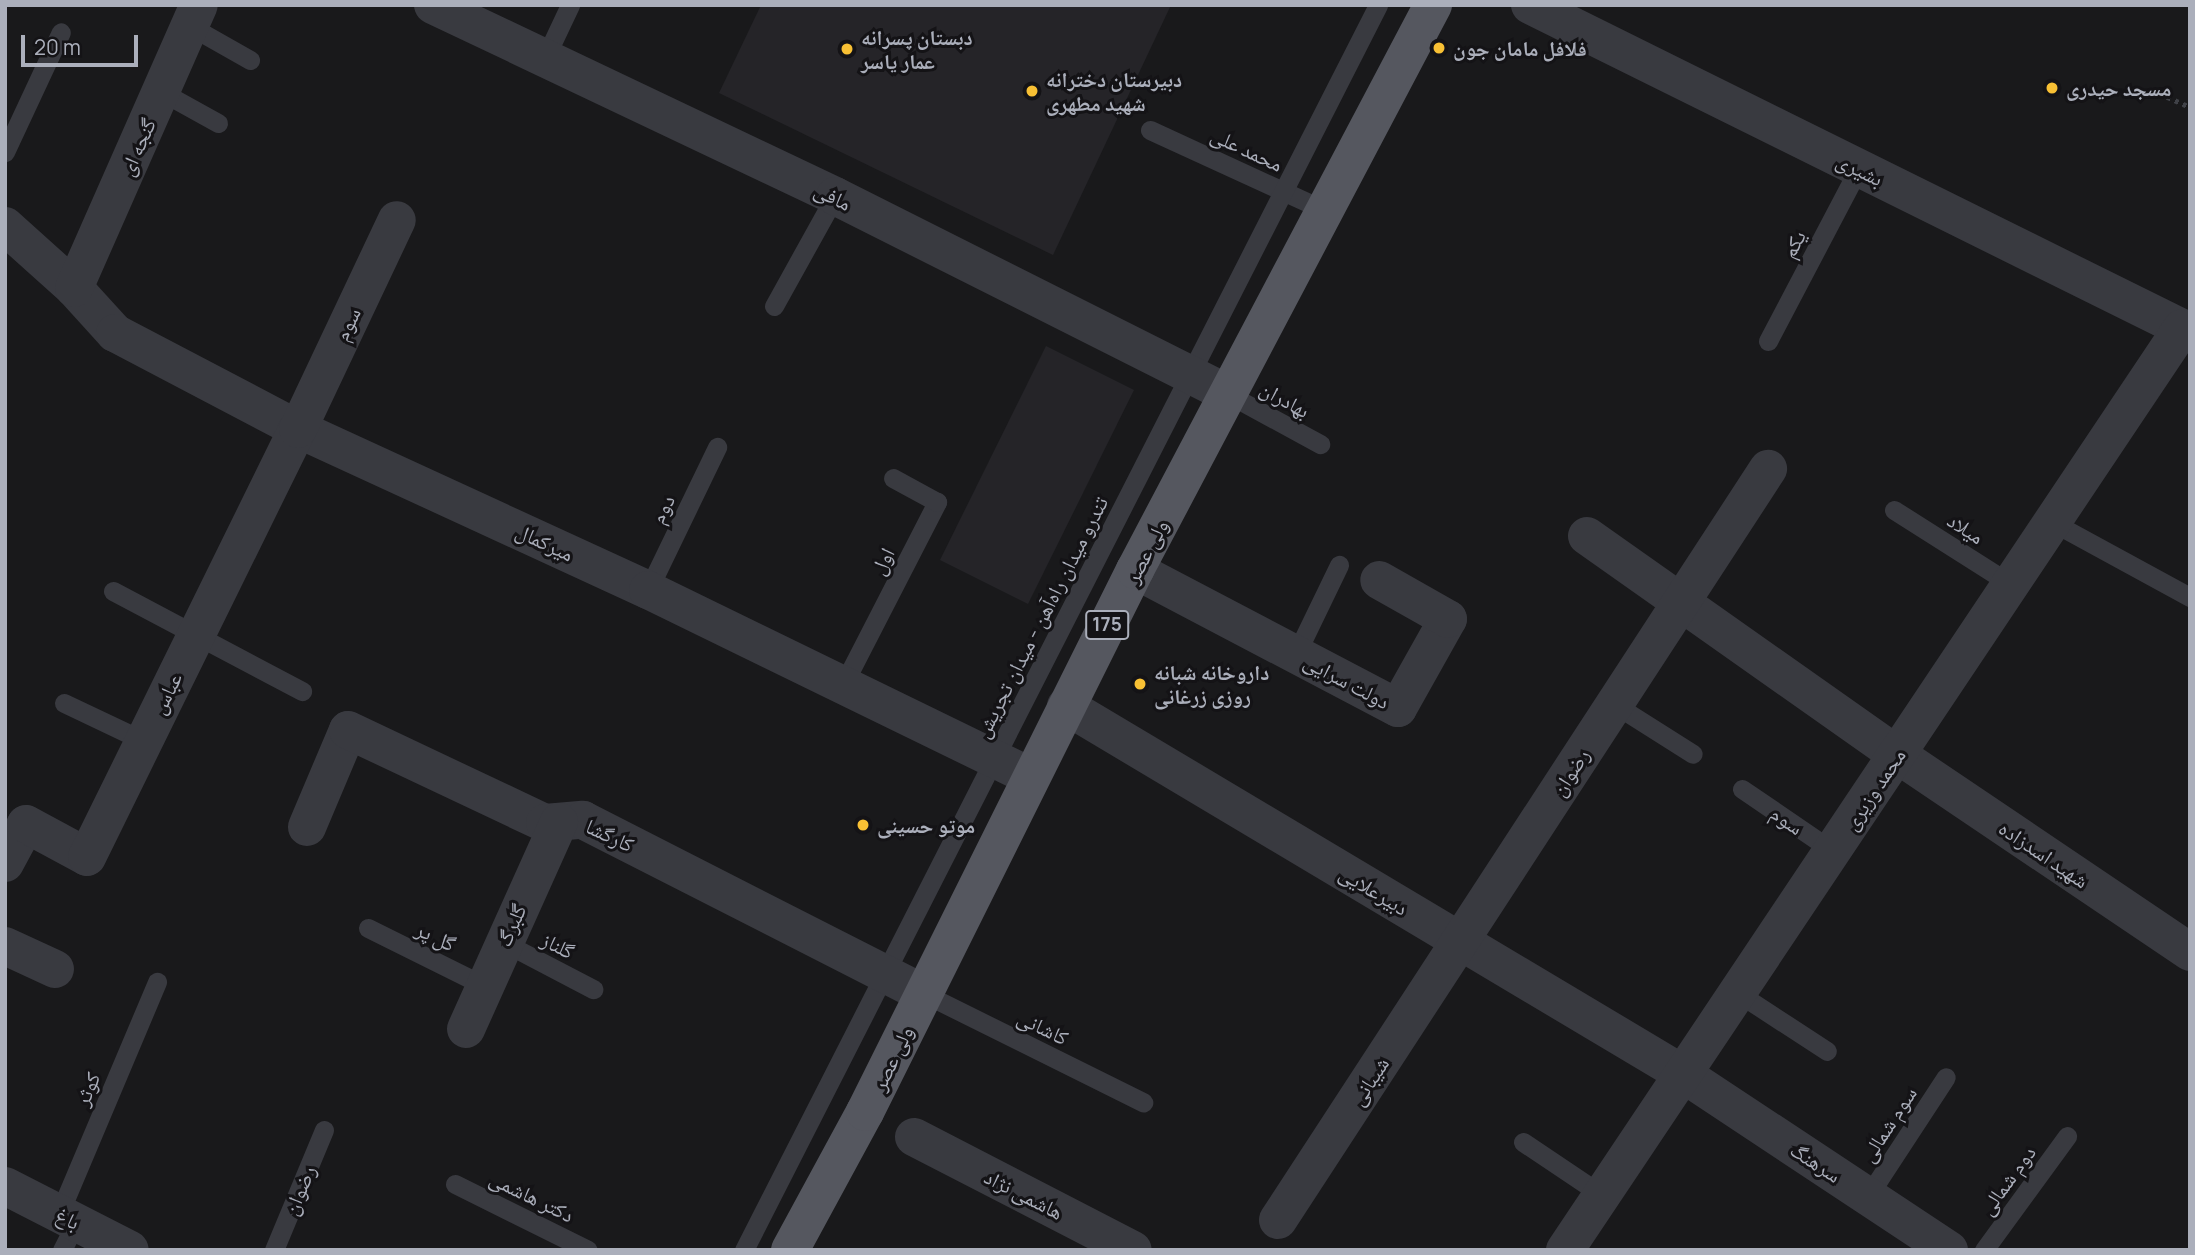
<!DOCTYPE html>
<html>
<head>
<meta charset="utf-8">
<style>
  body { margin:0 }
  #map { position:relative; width:2195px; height:1255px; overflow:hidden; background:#19191b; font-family:Manrope,"Noto Naskh Arabic",sans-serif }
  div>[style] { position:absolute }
  .built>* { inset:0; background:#252428 }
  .path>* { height:4.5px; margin-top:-2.25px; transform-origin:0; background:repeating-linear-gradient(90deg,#3f4147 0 3.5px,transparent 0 8.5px) }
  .service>* { height:19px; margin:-9.5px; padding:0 9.5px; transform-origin:9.5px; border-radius:9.5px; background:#393a40 }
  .minor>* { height:38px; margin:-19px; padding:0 19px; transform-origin:19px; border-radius:19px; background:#393a40 }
  .tertiary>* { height:38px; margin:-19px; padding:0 19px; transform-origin:19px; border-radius:19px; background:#393a40 }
  .primary>* { height:38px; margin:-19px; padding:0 19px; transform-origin:19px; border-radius:19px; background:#55575f }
  .dots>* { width:19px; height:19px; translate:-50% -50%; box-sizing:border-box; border:4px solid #141316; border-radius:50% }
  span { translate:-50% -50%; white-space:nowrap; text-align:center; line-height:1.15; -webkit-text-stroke:6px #141316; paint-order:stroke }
  .shield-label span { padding:2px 5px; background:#141316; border:2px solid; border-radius:5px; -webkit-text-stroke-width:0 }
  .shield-label { font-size:19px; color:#abafbb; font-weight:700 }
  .poi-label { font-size:21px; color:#abafbb; font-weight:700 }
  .left { translate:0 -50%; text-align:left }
  .street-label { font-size:21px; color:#abafbb }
  .frame { position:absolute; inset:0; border:7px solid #abafbb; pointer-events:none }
  .scale { position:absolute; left:21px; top:35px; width:117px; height:32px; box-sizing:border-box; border:4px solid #abafbb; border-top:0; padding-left:9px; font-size:21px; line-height:24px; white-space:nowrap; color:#abafbb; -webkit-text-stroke:5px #141316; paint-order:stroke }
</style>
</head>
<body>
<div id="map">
  <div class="built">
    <i style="clip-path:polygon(761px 5px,1171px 5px,1053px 255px,719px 93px)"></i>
    <i style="clip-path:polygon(1046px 346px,1134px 390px,1028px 604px,940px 560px)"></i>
  </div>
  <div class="path">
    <i style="left:2152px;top:90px;width:42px;rotate:24.1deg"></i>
  </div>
  <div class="service">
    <i style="left:190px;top:26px;width:69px;rotate:29.5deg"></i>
    <i style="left:545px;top:58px;width:59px;rotate:-64.7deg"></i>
    <i style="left:162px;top:92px;width:64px;rotate:29deg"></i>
    <i style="left:1150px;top:130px;width:192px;rotate:24.7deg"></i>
    <i style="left:5px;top:152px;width:132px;rotate:-65deg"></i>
    <i style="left:774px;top:306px;width:126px;rotate:-61deg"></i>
    <i style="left:1768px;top:341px;width:195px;rotate:-62.3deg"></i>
    <i style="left:1228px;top:394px;width:105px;rotate:28.5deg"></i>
    <i style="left:1894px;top:510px;width:140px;rotate:32.4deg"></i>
    <i style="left:2054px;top:523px;width:155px;rotate:28.6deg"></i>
    <i style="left:648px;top:590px;width:159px;rotate:-64.2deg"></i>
    <i style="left:113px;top:591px;width:214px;rotate:27.9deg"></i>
    <i style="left:1296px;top:654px;width:99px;rotate:-64.2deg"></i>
    <i style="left:843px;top:685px;width:206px;rotate:-62.8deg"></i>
    <i style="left:937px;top:502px;width:50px;rotate:-151.4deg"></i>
    <i style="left:64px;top:703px;width:86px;rotate:25.4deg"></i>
    <i style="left:1614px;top:704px;width:93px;rotate:32.3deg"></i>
    <i style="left:1742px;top:789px;width:110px;rotate:34.3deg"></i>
    <i style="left:368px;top:928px;width:131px;rotate:26.4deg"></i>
    <i style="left:503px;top:942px;width:102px;rotate:27.6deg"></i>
    <i style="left:923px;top:993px;width:246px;rotate:26.4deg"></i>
    <i style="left:1738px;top:993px;width:106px;rotate:33.1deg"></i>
    <i style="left:1523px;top:1142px;width:95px;rotate:33.9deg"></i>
    <i style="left:455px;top:1184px;width:148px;rotate:26.4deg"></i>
    <i style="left:1868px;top:1196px;width:142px;rotate:-56.8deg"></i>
    <i style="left:59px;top:1214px;width:252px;rotate:-67.1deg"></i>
    <i style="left:62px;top:1250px;width:31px;rotate:-63deg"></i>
    <i style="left:274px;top:1250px;width:130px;rotate:-67.4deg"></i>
    <i style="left:744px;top:1250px;width:1397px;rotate:-63.01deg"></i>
    <i style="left:1984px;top:1250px;width:141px;rotate:-53.9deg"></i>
  </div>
  <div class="minor">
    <i style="left:433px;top:5px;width:445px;rotate:25.4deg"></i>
    <i style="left:835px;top:196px;width:440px;rotate:26.7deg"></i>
    <i style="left:5px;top:226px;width:93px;rotate:41.9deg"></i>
    <i style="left:74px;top:288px;width:61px;rotate:47.7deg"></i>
    <i style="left:115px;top:333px;width:207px;rotate:27.7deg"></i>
    <i style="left:298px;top:429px;width:385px;rotate:24.7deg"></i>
    <i style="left:648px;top:590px;width:425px;rotate:26deg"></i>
    <i style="left:74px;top:288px;width:309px;rotate:-66.2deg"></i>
    <i style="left:1587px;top:536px;width:380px;rotate:35.2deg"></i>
    <i style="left:1898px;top:755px;width:352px;rotate:34deg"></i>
    <i style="left:1135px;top:570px;width:297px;rotate:27.7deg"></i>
    <i style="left:1398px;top:708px;width:102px;rotate:-60.7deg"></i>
    <i style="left:1448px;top:619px;width:79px;rotate:-150.5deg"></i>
    <i style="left:1066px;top:706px;width:718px;rotate:30.81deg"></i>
    <i style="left:1683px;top:1074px;width:319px;rotate:33.5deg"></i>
    <i style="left:307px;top:827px;width:105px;rotate:-67.1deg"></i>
    <i style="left:348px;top:730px;width:218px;rotate:25.3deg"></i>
    <i style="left:545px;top:823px;width:38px;rotate:-5deg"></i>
    <i style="left:583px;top:820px;width:381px;rotate:27deg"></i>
    <i style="left:5px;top:863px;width:44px;rotate:-61.7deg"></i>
    <i style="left:26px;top:824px;width:69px;rotate:28.4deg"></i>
    <i style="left:87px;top:857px;width:477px;rotate:-63.8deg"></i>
    <i style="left:298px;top:429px;width:231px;rotate:-64.7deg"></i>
    <i style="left:5px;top:946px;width:55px;rotate:24.7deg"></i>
    <i style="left:466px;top:1029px;width:227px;rotate:-65.8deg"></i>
    <i style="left:914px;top:1137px;width:246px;rotate:27.3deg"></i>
    <i style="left:5px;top:1186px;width:140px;rotate:27.1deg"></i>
    <i style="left:1278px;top:1220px;width:897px;rotate:-56.88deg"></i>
  </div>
  <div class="tertiary">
    <i style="left:1530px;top:5px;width:737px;rotate:26.36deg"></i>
    <i style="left:1565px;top:1250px;width:1109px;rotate:-56.21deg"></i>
  </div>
  <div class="primary">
    <i style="left:790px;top:1250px;width:157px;rotate:-61.5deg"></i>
    <i style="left:865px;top:1112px;width:606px;rotate:-63.52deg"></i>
    <i style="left:1135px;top:570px;width:639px;rotate:-62.19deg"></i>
  </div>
  <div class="dots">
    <i style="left:1439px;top:48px;background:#f8c034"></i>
    <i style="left:847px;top:49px;background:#f8c034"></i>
    <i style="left:2052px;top:88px;background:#f8c034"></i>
    <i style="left:1032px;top:91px;background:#f8c034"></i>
    <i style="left:1140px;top:684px;background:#f8c034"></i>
    <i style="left:863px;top:825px;background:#f8c034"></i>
  </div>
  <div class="shield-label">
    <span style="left:1107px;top:625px">175</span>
  </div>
  <div class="poi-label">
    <span class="left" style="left:861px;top:49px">دبستان پسرانه<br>عمار یاسر</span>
    <span class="left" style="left:1453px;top:48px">فلافل مامان جون</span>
    <span class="left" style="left:1046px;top:91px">دبیرستان دخترانه<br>شهید مطهری</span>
    <span class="left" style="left:2066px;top:88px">مسجد حیدری</span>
    <span class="left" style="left:1154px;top:684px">داروخانه شبانه<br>روزی زرغانی</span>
    <span class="left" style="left:877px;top:825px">موتو حسینی</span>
  </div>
  <div class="street-label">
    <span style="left:137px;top:147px;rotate:-66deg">گنجه ای</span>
    <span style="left:1247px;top:149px;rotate:25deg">محمد علی</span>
    <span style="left:1860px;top:169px;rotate:26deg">بشیری</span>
    <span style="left:833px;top:196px;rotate:26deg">مافی</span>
    <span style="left:1793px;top:244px;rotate:-62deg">یکم</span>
    <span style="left:347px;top:324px;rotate:-65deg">سوم</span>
    <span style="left:1285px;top:399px;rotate:29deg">بهادران</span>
    <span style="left:662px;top:509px;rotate:-64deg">دوم</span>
    <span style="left:1966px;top:528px;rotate:33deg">میلاد</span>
    <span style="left:545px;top:542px;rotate:25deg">میرکمال</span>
    <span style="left:1146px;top:551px;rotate:-62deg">ولی عصر</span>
    <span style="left:882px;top:561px;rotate:-63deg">اول</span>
    <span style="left:1041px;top:617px;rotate:-63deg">تندرو میدان راه‌آهن - میدان تجریش</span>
    <span style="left:1347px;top:681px;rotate:28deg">دولت سرایی</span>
    <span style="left:166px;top:693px;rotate:-63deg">عباس</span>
    <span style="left:1570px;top:772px;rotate:-57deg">رضوان</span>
    <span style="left:1874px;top:789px;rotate:-56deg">محمد وزیری</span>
    <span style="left:1787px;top:820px;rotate:34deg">سوم</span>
    <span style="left:610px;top:835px;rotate:25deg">کارگشا</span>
    <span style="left:2044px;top:854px;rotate:34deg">شهید اسدزاده</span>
    <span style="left:1374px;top:890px;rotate:31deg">دبیرعلایی</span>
    <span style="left:511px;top:925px;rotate:-66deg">گلبرگ</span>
    <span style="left:436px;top:936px;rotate:26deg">گل پر</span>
    <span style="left:558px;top:945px;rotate:27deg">گلناز</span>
    <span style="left:1043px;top:1027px;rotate:26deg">کاشانی</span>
    <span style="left:892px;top:1058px;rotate:-64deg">ولی عصر</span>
    <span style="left:1369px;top:1081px;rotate:-57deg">شیبانی</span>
    <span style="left:87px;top:1089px;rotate:-67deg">کوثر</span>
    <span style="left:1888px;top:1124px;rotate:-57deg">سوم شمالی</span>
    <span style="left:1816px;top:1162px;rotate:33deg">سرهنگ</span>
    <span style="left:2007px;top:1180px;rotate:-54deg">دوم شمالی</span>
    <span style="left:299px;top:1190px;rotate:-67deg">رضوان</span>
    <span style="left:1024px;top:1194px;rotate:27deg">هاشمی نژاد</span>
    <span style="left:532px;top:1196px;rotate:26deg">دکتر هاشمی</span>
    <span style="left:68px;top:1218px;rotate:27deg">باغ</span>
  </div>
  <div class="frame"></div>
  <div class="scale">20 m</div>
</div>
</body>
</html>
